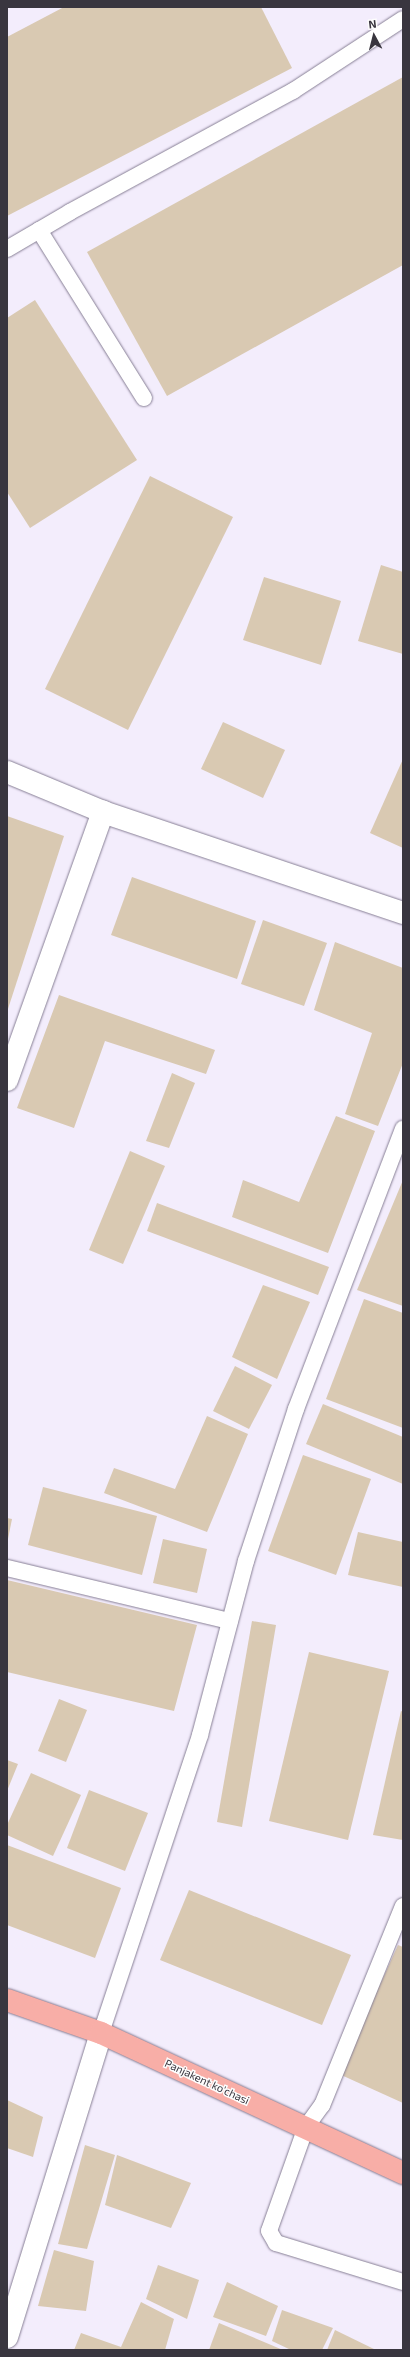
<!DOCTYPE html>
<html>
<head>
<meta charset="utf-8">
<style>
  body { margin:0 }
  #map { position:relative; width:410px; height:2357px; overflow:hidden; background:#f3edfc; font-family:"Exo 2",sans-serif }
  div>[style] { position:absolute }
  .building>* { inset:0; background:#d9c9b2 }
  .roads { filter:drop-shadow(0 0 1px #877f95) drop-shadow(0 0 1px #877f95) }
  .service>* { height:16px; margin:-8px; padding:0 8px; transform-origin:8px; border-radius:8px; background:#fff }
  .minor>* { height:22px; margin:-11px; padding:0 11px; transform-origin:11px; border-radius:11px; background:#fff }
  .primary>* { height:22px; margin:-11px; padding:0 11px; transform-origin:11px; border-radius:11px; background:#f8aea7 }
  span { translate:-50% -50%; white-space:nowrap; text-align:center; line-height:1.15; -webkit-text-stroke:3px #fdfdfd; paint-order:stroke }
  .street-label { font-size:11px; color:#39363f }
  .frame { position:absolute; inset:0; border:8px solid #39363f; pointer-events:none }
  .north { position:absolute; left:354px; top:16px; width:40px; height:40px; -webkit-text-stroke:3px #fdfdfd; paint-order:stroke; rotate:353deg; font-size:11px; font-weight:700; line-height:16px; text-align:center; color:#39363f }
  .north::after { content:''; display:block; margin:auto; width:14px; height:18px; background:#39363f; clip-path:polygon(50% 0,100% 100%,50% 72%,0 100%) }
</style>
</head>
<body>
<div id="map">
  <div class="building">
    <i style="clip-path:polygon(64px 7px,261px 7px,292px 68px,7px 216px,7px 37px)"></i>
    <i style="clip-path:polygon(403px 77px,403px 265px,167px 396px,87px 252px)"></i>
    <i style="clip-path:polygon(35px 300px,137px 460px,30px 528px,7px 492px,7px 318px)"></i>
    <i style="clip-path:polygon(150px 476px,233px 517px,128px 730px,45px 689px)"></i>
    <i style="clip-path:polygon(381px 565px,403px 572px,403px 654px,358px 641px)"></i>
    <i style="clip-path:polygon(264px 577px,341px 601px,321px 665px,243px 640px)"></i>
    <i style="clip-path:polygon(223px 722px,285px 750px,263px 798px,201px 769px)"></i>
    <i style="clip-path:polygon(403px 759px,403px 848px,370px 833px)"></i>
    <i style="clip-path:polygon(7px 816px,64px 836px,7px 1012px)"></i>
    <i style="clip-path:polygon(132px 877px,256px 921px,237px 979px,111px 935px)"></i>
    <i style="clip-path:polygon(263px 920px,327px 943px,304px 1006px,241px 984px)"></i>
    <i style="clip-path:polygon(335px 942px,403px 968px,403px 1063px,378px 1126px,345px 1114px,372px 1033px,314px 1010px)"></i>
    <i style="clip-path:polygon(59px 995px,215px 1050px,206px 1074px,105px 1041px,74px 1128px,17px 1108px)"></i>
    <i style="clip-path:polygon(172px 1073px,195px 1083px,169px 1148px,146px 1141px)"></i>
    <i style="clip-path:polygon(336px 1116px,375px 1131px,328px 1253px,232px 1217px,243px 1180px,299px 1202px)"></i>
    <i style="clip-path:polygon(130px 1151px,165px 1166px,123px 1264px,89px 1250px)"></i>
    <i style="clip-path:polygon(403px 1180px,403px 1306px,357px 1290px)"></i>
    <i style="clip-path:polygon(157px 1203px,329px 1267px,318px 1295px,147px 1231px)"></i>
    <i style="clip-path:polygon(263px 1285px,310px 1302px,277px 1379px,232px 1357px)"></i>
    <i style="clip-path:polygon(364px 1299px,403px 1313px,403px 1428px,326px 1399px)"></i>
    <i style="clip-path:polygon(235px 1366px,272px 1385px,249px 1429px,213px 1411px)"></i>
    <i style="clip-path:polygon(323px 1404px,403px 1437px,403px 1484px,306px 1444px)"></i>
    <i style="clip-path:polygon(207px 1416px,248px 1434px,207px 1532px,104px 1493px,114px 1468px,175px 1489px)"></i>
    <i style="clip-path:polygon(303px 1455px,371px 1479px,336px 1575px,268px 1551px)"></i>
    <i style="clip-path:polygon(43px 1487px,157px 1516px,142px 1575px,28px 1545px)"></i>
    <i style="clip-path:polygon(7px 1518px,12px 1519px,8px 1539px,7px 1539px)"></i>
    <i style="clip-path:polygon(358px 1532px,403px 1542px,403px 1587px,348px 1575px)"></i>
    <i style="clip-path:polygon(163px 1539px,207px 1549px,197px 1593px,153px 1583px)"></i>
    <i style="clip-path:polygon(7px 1580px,197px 1625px,174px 1711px,7px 1672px)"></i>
    <i style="clip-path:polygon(252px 1621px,276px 1625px,242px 1827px,217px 1822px)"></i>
    <i style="clip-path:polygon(309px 1652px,389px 1671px,348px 1840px,269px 1821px)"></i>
    <i style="clip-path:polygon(59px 1699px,87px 1710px,66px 1762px,38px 1751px)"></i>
    <i style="clip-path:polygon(401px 1711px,403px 1712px,403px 1840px,373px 1835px)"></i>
    <i style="clip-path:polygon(7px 1760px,18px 1764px,7px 1791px)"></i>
    <i style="clip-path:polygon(31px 1773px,81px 1795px,53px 1856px,7px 1835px,7px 1825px)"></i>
    <i style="clip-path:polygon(89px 1790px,148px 1813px,125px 1871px,67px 1848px)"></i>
    <i style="clip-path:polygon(7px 1845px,121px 1888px,95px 1958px,7px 1925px)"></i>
    <i style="clip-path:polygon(189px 1890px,351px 1955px,322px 2025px,160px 1960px)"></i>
    <i style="clip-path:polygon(398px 1945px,403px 1947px,403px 2103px,339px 2074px)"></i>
    <i style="clip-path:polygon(7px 2100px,43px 2117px,33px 2157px,7px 2148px)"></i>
    <i style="clip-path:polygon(85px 2145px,115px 2155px,87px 2249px,58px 2244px)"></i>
    <i style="clip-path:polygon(117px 2155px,191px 2183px,171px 2228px,105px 2205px)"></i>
    <i style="clip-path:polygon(54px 2250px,94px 2261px,86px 2311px,38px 2306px)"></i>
    <i style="clip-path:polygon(158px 2265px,199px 2280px,187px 2319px,146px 2299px)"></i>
    <i style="clip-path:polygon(227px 2282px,278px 2306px,266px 2336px,213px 2317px)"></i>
    <i style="clip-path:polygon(141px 2302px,174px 2319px,165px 2350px,74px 2350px,81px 2333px,121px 2347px)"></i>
    <i style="clip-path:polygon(282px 2310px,333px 2328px,322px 2350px,291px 2350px,272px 2341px)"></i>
    <i style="clip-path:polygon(219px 2323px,283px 2350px,209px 2350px)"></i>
    <i style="clip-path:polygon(335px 2330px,376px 2350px,327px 2350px)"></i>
  </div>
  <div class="roads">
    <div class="service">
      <i style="left:39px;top:230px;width:198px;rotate:58deg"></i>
      <i style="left:7px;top:249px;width:73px;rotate:-30.4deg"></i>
      <i style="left:70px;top:212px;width:254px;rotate:-28.5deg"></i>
      <i style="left:293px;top:91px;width:131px;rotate:-33.2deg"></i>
      <i style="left:7px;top:1568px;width:229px;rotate:13.4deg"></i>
      <i style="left:403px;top:1906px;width:215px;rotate:112.1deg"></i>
      <i style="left:322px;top:2105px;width:27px;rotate:126deg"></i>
      <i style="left:306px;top:2127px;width:110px;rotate:109.6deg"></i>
      <i style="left:269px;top:2231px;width:14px;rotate:60deg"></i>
      <i style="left:276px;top:2243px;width:133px;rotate:17.1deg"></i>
      <i style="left:101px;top:2033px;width:314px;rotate:-71.6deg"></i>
      <i style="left:200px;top:1735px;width:180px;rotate:-75.2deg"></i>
      <i style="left:246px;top:1561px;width:160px;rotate:-71.8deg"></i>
      <i style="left:296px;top:1409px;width:300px;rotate:-69.1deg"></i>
    </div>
    <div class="minor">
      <i style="left:7px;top:772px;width:104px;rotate:22.6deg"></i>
      <i style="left:103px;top:812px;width:317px;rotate:18.6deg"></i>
      <i style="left:7px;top:1080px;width:285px;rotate:-70.3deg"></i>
      <i style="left:7px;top:2337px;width:318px;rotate:-72.8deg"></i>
    </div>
    <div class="primary">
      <i style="left:7px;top:2000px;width:100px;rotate:19.3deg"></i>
      <i style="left:101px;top:2033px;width:333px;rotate:24.9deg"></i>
    </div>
  </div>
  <div class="street-label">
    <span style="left:207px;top:2082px;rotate:25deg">Panjakent ko'chasi</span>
  </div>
  <div class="frame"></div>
  <div class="north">N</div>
</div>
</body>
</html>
